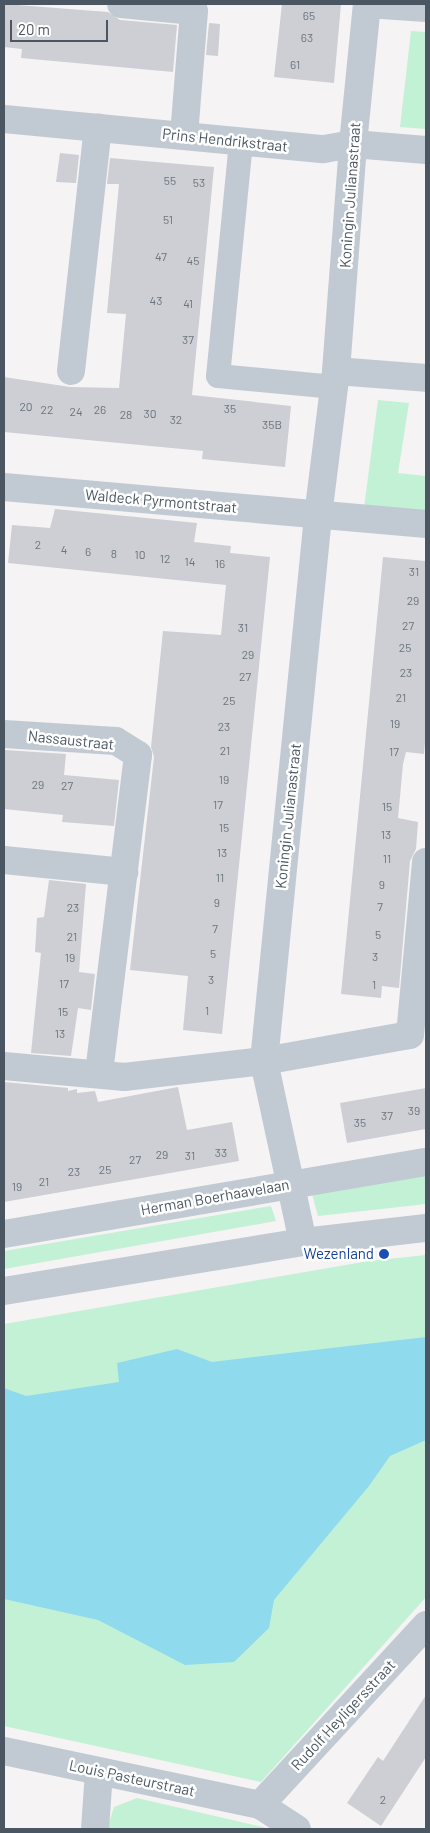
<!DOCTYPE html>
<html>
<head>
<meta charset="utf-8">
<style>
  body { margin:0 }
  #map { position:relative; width:430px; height:1833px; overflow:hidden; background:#f5f3f3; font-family:Barlow,sans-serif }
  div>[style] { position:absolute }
  .green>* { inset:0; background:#c3f1d5 }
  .water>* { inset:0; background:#90daee }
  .building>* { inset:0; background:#cdcfd5 }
  .pedestrian>* { height:24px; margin:-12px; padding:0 12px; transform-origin:12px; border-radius:12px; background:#c1cad2 }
  .minor>* { height:28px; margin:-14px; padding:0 14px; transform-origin:14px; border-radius:14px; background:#c1cad2 }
  .tertiary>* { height:28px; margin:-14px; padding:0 14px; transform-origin:14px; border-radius:14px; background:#c1cad2 }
  .dots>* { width:14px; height:14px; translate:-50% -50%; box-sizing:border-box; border:2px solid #fff; border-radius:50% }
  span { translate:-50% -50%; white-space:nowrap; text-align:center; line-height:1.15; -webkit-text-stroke:5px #fff; paint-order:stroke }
  .number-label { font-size:12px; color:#6b747e }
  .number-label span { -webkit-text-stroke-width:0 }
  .street-label { font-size:15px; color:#4a5661 }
  .transit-label { font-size:15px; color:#164399 }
  .right { translate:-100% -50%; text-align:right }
  .frame { position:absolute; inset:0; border:5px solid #4a5661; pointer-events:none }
  .scale { position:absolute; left:10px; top:20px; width:98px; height:22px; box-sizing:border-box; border:2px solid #4a5661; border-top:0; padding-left:6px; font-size:15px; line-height:18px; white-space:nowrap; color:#4a5661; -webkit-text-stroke:4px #fff; paint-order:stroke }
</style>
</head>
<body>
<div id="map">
  <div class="green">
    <i style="clip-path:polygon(411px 31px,426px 32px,426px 129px,400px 127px)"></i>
    <i style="clip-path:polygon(378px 400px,409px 403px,398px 473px,426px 476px,426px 515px,364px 508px)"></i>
    <i style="clip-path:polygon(426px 1175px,426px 1204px,318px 1216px,312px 1194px)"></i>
    <i style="clip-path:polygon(271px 1206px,276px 1221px,4px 1269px,4px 1251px)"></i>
    <i style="clip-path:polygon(426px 1255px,426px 1597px,261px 1782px,4px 1726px,4px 1324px,369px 1261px)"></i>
    <i style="clip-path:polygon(137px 1798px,263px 1827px,267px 1829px,107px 1829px,114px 1807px)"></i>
  </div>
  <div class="water">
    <i style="clip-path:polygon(426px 1337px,426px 1440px,390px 1456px,369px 1486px,274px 1600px,269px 1628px,234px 1662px,185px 1665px,98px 1620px,4px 1599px,4px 1388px,26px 1396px,119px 1382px,117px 1363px,177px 1349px,212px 1362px)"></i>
  </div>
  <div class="building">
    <i style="clip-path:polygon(4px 4px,108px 12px,120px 20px,177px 25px,173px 72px,21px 58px,22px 49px,4px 47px)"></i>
    <i style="clip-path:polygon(282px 4px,341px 4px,334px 83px,274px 77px)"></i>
    <i style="clip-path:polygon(209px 23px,220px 24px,218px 56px,206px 55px)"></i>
    <i style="clip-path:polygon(60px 153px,79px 155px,76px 183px,56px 182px)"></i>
    <i style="clip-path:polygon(110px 158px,214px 167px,192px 395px,291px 406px,285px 467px,202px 459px,203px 451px,4px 432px,4px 377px,70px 387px,119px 388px,126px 314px,107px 313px,119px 184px,107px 184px)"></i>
    <i style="clip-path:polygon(55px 509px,197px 523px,194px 542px,231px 546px,230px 553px,270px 557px,222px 1034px,183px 1030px,188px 976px,130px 970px,154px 757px,151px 747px,163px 631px,221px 635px,226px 585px,8px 563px,12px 525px,50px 528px)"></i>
    <i style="clip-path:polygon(383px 557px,426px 561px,426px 731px,424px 754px,406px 752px,403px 764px,398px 818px,418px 822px,416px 849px,410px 861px,399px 988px,382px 986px,381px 998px,341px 994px)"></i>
    <i style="clip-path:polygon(5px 750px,66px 754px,64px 775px,119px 780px,114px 826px,62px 822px,63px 815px,4px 809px)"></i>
    <i style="clip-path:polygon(49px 880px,86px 884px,79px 972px,95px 974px,91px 1010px,78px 1008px,71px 1056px,31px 1053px,41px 953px,35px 952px,37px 918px,44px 917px)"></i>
    <i style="clip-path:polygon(4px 1082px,68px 1088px,68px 1091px,77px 1089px,77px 1093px,95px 1091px,98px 1102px,178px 1087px,187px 1130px,232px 1122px,239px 1161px,4px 1202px)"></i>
    <i style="clip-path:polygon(426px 1088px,426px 1129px,347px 1143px,340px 1103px)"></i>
    <i style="clip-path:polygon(426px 1695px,426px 1757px,381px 1826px,347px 1803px,378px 1757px,383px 1761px)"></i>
  </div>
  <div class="pedestrian">
    <i style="left:241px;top:142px;width:235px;rotate:95.6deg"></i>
    <i style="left:218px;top:376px;width:117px;rotate:5.4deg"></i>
  </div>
  <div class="minor">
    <i style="left:121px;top:4px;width:73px;rotate:5.5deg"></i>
    <i style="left:194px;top:11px;width:124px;rotate:94.6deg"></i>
    <i style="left:367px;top:4px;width:59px;rotate:3.9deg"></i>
    <i style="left:4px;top:119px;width:321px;rotate:5.4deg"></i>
    <i style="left:324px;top:149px;width:29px;rotate:-10deg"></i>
    <i style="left:353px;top:144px;width:73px;rotate:4.7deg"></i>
    <i style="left:71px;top:371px;width:245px;rotate:-83.7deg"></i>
    <i style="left:336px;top:371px;width:90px;rotate:4.4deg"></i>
    <i style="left:4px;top:487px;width:424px;rotate:5deg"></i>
    <i style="left:4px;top:734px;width:112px;rotate:3.6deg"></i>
    <i style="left:116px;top:741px;width:26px;rotate:32deg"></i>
    <i style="left:138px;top:755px;width:320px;rotate:97deg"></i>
    <i style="left:4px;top:860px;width:121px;rotate:5.7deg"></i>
    <i style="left:4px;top:1066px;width:121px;rotate:5.2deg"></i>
    <i style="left:124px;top:1077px;width:141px;rotate:-6.5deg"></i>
    <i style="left:264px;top:1061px;width:148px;rotate:-10.1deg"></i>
    <i style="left:410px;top:1035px;width:174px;rotate:-84.7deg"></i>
    <i style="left:4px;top:1234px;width:428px;rotate:-9.7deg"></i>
    <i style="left:303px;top:1242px;width:185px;rotate:-102.2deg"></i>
    <i style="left:264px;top:1061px;width:548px;rotate:-84.34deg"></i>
    <i style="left:318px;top:516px;width:146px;rotate:-82.9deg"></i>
    <i style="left:336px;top:371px;width:228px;rotate:-85.7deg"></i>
    <i style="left:353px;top:144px;width:141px;rotate:-84.3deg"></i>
    <i style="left:4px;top:1751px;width:262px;rotate:11.9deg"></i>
    <i style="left:260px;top:1805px;width:44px;rotate:33deg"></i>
    <i style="left:260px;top:1805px;width:245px;rotate:-47.3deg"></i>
    <i style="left:95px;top:1829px;width:57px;rotate:-86deg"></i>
  </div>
  <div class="tertiary">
    <i style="left:4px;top:1291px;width:303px;rotate:-9.3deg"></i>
    <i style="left:303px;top:1242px;width:124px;rotate:-6.5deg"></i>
  </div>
  <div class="dots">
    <i style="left:384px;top:1254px;background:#1a4fb4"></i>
  </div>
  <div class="number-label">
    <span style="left:309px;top:16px">65</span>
    <span style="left:307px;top:38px">63</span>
    <span style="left:295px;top:65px">61</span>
    <span style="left:170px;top:181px">55</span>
    <span style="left:199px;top:183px">53</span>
    <span style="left:168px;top:220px">51</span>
    <span style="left:161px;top:257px">47</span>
    <span style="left:193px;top:261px">45</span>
    <span style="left:156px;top:301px">43</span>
    <span style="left:188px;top:304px">41</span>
    <span style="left:188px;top:340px">37</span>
    <span style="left:26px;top:407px">20</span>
    <span style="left:230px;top:409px">35</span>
    <span style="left:47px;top:410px">22</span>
    <span style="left:100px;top:410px">26</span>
    <span style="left:76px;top:412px">24</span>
    <span style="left:150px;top:414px">30</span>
    <span style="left:126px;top:415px">28</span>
    <span style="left:176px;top:420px">32</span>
    <span style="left:272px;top:425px">35B</span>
    <span style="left:38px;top:545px">2</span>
    <span style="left:64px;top:550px">4</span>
    <span style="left:88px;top:552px">6</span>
    <span style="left:114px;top:554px">8</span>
    <span style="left:140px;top:555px">10</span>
    <span style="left:165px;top:559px">12</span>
    <span style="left:190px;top:562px">14</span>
    <span style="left:220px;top:564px">16</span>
    <span style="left:414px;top:572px">31</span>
    <span style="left:413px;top:601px">29</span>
    <span style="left:408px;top:626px">27</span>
    <span style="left:243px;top:628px">31</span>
    <span style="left:405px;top:648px">25</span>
    <span style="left:248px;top:655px">29</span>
    <span style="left:406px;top:673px">23</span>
    <span style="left:245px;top:677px">27</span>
    <span style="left:401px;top:698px">21</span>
    <span style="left:229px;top:701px">25</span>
    <span style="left:395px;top:724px">19</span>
    <span style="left:224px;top:727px">23</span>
    <span style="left:225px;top:751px">21</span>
    <span style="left:394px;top:752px">17</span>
    <span style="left:224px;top:780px">19</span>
    <span style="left:38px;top:785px">29</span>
    <span style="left:67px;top:786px">27</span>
    <span style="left:218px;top:805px">17</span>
    <span style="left:387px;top:807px">15</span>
    <span style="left:224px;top:828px">15</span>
    <span style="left:386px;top:835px">13</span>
    <span style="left:222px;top:853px">13</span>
    <span style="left:387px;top:859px">11</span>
    <span style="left:220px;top:878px">11</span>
    <span style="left:382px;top:885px">9</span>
    <span style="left:217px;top:903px">9</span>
    <span style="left:380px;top:907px">7</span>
    <span style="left:73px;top:908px">23</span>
    <span style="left:215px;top:929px">7</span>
    <span style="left:378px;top:935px">5</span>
    <span style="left:72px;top:937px">21</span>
    <span style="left:213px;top:954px">5</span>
    <span style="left:375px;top:957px">3</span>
    <span style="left:70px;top:958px">19</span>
    <span style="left:211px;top:980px">3</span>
    <span style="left:64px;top:984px">17</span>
    <span style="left:374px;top:985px">1</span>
    <span style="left:207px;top:1011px">1</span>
    <span style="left:63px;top:1012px">15</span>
    <span style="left:60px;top:1034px">13</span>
    <span style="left:414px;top:1111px">39</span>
    <span style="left:387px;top:1116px">37</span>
    <span style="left:360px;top:1123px">35</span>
    <span style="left:221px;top:1153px">33</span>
    <span style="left:162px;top:1155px">29</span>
    <span style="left:190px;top:1156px">31</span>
    <span style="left:135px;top:1160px">27</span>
    <span style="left:105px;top:1170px">25</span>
    <span style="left:74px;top:1172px">23</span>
    <span style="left:44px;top:1182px">21</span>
    <span style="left:17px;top:1187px">19</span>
    <span style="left:383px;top:1800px">2</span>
  </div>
  <div class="street-label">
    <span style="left:225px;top:140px;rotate:6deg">Prins Hendrikstraat</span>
    <span style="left:350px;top:195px;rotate:-86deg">Koningin Julianastraat</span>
    <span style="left:161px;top:501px;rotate:5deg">Waldeck Pyrmontstraat</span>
    <span style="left:71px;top:740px;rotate:6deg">Nassaustraat</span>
    <span style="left:288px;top:816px;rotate:-84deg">Koningin Julianastraat</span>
    <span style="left:215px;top:1197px;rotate:-10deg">Herman Boerhaavelaan</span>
    <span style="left:343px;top:1715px;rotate:-47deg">Rudolf Heyligersstraat</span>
    <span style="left:132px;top:1778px;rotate:12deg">Louis Pasteurstraat</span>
  </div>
  <div class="transit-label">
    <span class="right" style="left:374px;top:1254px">Wezenland</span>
  </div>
  <div class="frame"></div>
  <div class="scale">20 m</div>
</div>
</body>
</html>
